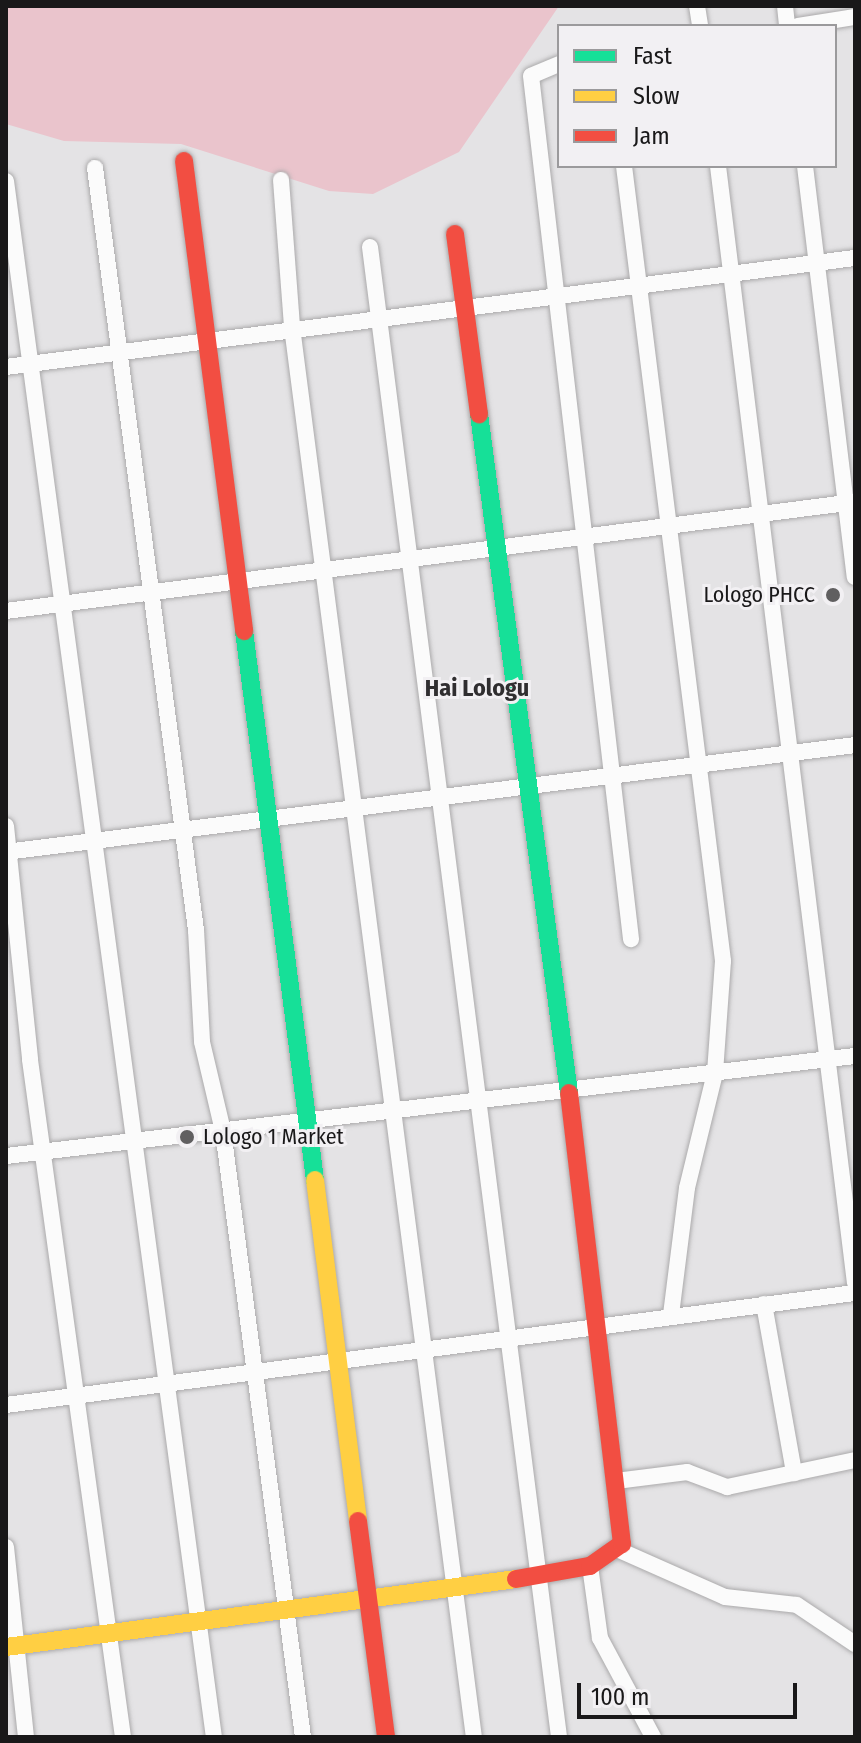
<!DOCTYPE html>
<html>
<head>
<meta charset="utf-8">
<style>
  body { margin:0 }
  #map { position:relative; width:861px; height:1743px; overflow:hidden; background:#e4e3e5; font-family:"Fira Sans Condensed",sans-serif }
  div>[style] { position:absolute }
  .green>* { inset:0; background:#eac4cc }
  .roads { filter:drop-shadow(0 0 2px #abaaab) drop-shadow(0 0 2px #abaaab) }
  .street>* { height:16px; margin:-8px; padding:0 8px; transform-origin:8px; border-radius:8px; background:#fbfbfb }
  .fast>* { height:18px; margin:-9px; padding:0 9px; transform-origin:9px; border-radius:9px; background:#16e098 }
  .slow>* { height:18px; margin:-9px; padding:0 9px; transform-origin:9px; border-radius:9px; background:#ffcf43 }
  .jam>* { height:18px; margin:-9px; padding:0 9px; transform-origin:9px; border-radius:9px; background:#f24e42 }
  .dots>* { width:22px; height:22px; translate:-50% -50%; box-sizing:border-box; border:4px solid #f2f0f3; border-radius:50% }
  span { translate:-50% -50%; white-space:nowrap; text-align:center; line-height:1.15; -webkit-text-stroke:6px #f2f0f3; paint-order:stroke }
  .poi-label { font-size:22px; color:#191819 }
  .right { translate:-100% -50%; text-align:right }
  .left { translate:0 -50%; text-align:left }
  .neighbourhood-label { font-size:24px; color:#302e30; font-weight:700 }
  .frame { position:absolute; inset:0; border:8px solid #191819; pointer-events:none }
  .legend { position:absolute; left:557px; top:24px; width:280px; height:144px; box-sizing:border-box; background:#f2f0f3; border:2px solid #9b9a9c; margin:0; padding:10px 14px; list-style:none; font-size:24px; color:#191819 }
  .legend li { display:flex; align-items:center; gap:16px; height:40px }
  .legend b { width:40px; border:2px solid #9b9a9c }
  .scale { position:absolute; left:577px; top:1683px; width:220px; height:36px; box-sizing:border-box; border:4px solid #191819; border-top:0; padding-left:10px; font-size:24px; line-height:28px; white-space:nowrap; color:#191819; -webkit-text-stroke:6px #f2f0f3; paint-order:stroke }
</style>
</head>
<body>
<div id="map">
  <div class="green">
    <i style="clip-path:polygon(6px 6px,559px 6px,459px 152px,373px 194px,329px 191px,181px 144px,64px 141px,6px 124px)"></i>
  </div>
  <div class="roads">
    <div class="street">
      <i style="left:697px;top:6px;width:20px;rotate:81deg"></i>
      <i style="left:785px;top:6px;width:20px;rotate:84deg"></i>
      <i style="left:798px;top:26px;width:58px;rotate:-9deg"></i>
      <i style="left:559px;top:64px;width:30px;rotate:157deg"></i>
      <i style="left:531px;top:76px;width:869px;rotate:83.39deg"></i>
      <i style="left:624px;top:166px;width:801px;rotate:82.9deg"></i>
      <i style="left:723px;top:961px;width:112px;rotate:94.1deg"></i>
      <i style="left:715px;top:1073px;width:118px;rotate:103.7deg"></i>
      <i style="left:687px;top:1188px;width:128px;rotate:97.2deg"></i>
      <i style="left:718px;top:166px;width:1125px;rotate:83.01deg"></i>
      <i style="left:805px;top:166px;width:414px;rotate:83.1deg"></i>
      <i style="left:95px;top:168px;width:769px;rotate:82.45deg"></i>
      <i style="left:196px;top:930px;width:112px;rotate:86.9deg"></i>
      <i style="left:202px;top:1042px;width:91px;rotate:76.7deg"></i>
      <i style="left:223px;top:1131px;width:611px;rotate:82.48deg"></i>
      <i style="left:281px;top:180px;width:147px;rotate:85.7deg"></i>
      <i style="left:292px;top:327px;width:1422px;rotate:82.65deg"></i>
      <i style="left:6px;top:181px;width:1570px;rotate:82.39deg"></i>
      <i style="left:370px;top:247px;width:1502px;rotate:82.77deg"></i>
      <i style="left:6px;top:367px;width:856px;rotate:-7.32deg"></i>
      <i style="left:6px;top:611px;width:856px;rotate:-7.32deg"></i>
      <i style="left:6px;top:826px;width:235px;rotate:84.1deg"></i>
      <i style="left:30px;top:1060px;width:683px;rotate:82.18deg"></i>
      <i style="left:6px;top:852px;width:856px;rotate:-7.18deg"></i>
      <i style="left:6px;top:1156px;width:855px;rotate:-6.72deg"></i>
      <i style="left:764px;top:1304px;width:172px;rotate:79.9deg"></i>
      <i style="left:6px;top:1405px;width:856px;rotate:-7.52deg"></i>
      <i style="left:616px;top:1481px;width:72px;rotate:-7.2deg"></i>
      <i style="left:687px;top:1472px;width:43px;rotate:20.6deg"></i>
      <i style="left:727px;top:1487px;width:131px;rotate:-11.9deg"></i>
      <i style="left:6px;top:1547px;width:191px;rotate:84deg"></i>
      <i style="left:619px;top:1550px;width:116px;rotate:23.9deg"></i>
      <i style="left:725px;top:1597px;width:72px;rotate:6.3deg"></i>
      <i style="left:797px;top:1605px;width:70px;rotate:33.9deg"></i>
      <i style="left:590px;top:1566px;width:73px;rotate:82.1deg"></i>
      <i style="left:600px;top:1638px;width:112px;rotate:61.8deg"></i>
    </div>
    <div class="fast">
      <i style="left:479px;top:414px;width:685px;rotate:82.45deg"></i>
      <i style="left:244px;top:631px;width:554px;rotate:82.63deg"></i>
    </div>
    <div class="slow">
      <i style="left:315px;top:1180px;width:344px;rotate:82.8deg"></i>
      <i style="left:6px;top:1647px;width:515px;rotate:-7.59deg"></i>
    </div>
    <div class="jam">
      <i style="left:184px;top:161px;width:474px;rotate:82.7deg"></i>
      <i style="left:455px;top:234px;width:182px;rotate:82.4deg"></i>
      <i style="left:358px;top:1521px;width:218px;rotate:82.6deg"></i>
      <i style="left:516px;top:1579px;width:75px;rotate:-10deg"></i>
      <i style="left:590px;top:1566px;width:39px;rotate:-35deg"></i>
      <i style="left:622px;top:1544px;width:454px;rotate:-96.7deg"></i>
    </div>
  </div>
  <div class="dots">
    <i style="left:833px;top:595px;background:#605f60"></i>
    <i style="left:187px;top:1137px;background:#605f60"></i>
  </div>
  <div class="poi-label">
    <span class="right" style="left:815px;top:595px">Lologo PHCC</span>
    <span class="left" style="left:203px;top:1137px">Lologo 1 Market</span>
  </div>
  <div class="neighbourhood-label">
    <span style="left:477px;top:689px">Hai Lologu</span>
  </div>
  <div class="frame"></div>
  <ul class="legend">
  <li><b style="height:10px;background:#16e098"></b>Fast</li>
  <li><b style="height:10px;background:#ffcf43"></b>Slow</li>
  <li><b style="height:10px;background:#f24e42"></b>Jam</li>
  </ul>
  <div class="scale">100 m</div>
</div>
</body>
</html>
